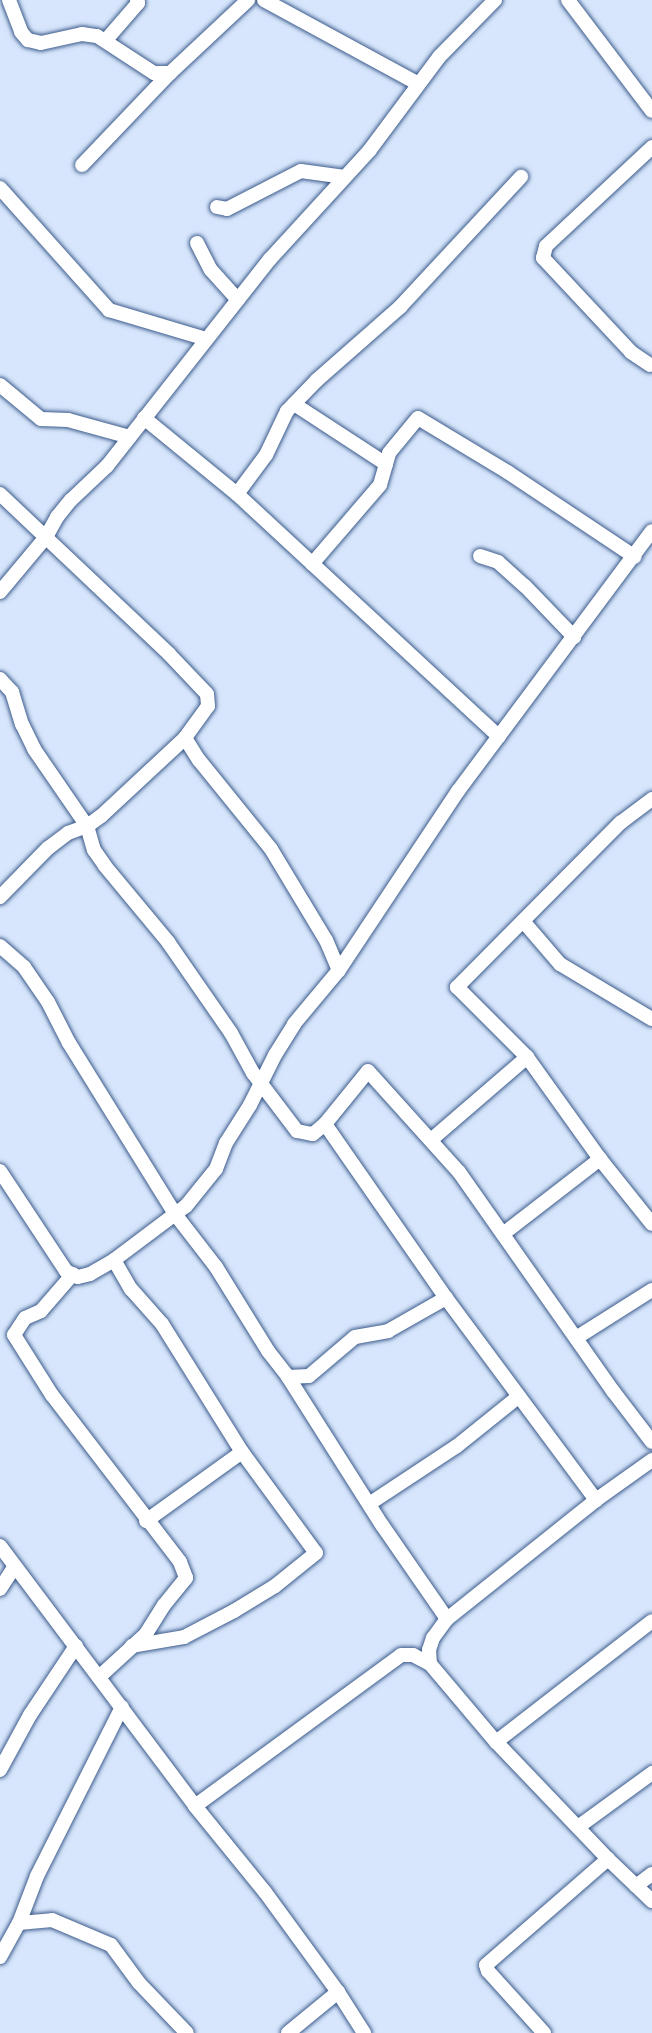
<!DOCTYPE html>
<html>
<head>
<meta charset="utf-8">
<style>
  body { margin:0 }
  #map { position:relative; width:652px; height:2033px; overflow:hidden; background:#d7e6fc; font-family:Overpass,sans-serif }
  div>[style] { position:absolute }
  .roads { filter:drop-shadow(0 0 2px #3c5b8b) drop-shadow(0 0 2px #3c5b8b) }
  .minor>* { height:14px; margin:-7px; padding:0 7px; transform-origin:7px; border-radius:7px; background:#fff }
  span { translate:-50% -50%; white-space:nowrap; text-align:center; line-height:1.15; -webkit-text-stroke:4.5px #ebf2fe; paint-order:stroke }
</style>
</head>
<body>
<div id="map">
  <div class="roads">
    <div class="minor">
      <i style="left:9px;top:0;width:34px;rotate:69deg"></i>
      <i style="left:21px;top:32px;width:11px;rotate:49deg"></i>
      <i style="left:28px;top:40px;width:13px;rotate:13deg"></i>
      <i style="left:41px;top:43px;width:42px;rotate:-12.4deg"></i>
      <i style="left:82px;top:34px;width:15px;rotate:8deg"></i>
      <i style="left:97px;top:36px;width:68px;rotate:33deg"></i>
      <i style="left:154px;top:73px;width:16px"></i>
      <i style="left:264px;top:0;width:176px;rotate:28.5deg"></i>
      <i style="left:568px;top:0;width:139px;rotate:52.9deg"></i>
      <i style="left:106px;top:40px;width:49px;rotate:-49.1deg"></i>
      <i style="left:138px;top:3px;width:3px;rotate:-108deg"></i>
      <i style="left:82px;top:165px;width:127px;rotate:-46.3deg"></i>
      <i style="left:170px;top:73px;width:107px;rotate:-43.1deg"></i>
      <i style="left:0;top:188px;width:164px;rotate:48.2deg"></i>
      <i style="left:109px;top:310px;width:101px;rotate:16.6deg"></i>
      <i style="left:217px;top:207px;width:10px;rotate:11deg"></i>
      <i style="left:227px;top:209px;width:83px;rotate:-27.2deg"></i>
      <i style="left:301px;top:171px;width:44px;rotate:7.8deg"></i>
      <i style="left:197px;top:243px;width:30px;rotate:63deg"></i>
      <i style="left:211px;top:270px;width:40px;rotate:48deg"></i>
      <i style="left:650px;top:365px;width:23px;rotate:-146deg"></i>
      <i style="left:631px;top:352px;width:129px;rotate:-133.1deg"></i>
      <i style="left:543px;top:258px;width:12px;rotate:-76deg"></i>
      <i style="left:546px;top:246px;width:145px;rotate:-43deg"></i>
      <i style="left:0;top:385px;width:53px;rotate:39.7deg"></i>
      <i style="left:41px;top:419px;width:27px;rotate:2deg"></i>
      <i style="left:68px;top:420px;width:64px;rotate:15.3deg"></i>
      <i style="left:294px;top:404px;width:110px;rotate:33.1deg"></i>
      <i style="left:144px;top:418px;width:120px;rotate:39.3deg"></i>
      <i style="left:237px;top:494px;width:49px;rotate:-53.4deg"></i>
      <i style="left:266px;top:455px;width:49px;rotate:-64.5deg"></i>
      <i style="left:287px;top:411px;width:43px;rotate:-45.9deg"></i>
      <i style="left:317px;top:380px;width:111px;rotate:-41.3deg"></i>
      <i style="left:400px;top:307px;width:178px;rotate:-47.1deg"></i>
      <i style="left:0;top:494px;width:233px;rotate:43.4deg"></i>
      <i style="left:169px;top:654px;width:55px;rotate:46.5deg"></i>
      <i style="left:207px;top:694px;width:12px;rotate:85deg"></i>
      <i style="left:208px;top:706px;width:39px;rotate:126deg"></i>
      <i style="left:185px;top:738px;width:115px;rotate:137.1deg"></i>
      <i style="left:101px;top:816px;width:17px;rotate:144deg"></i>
      <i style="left:87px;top:826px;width:20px;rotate:160deg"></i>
      <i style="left:68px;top:833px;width:25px;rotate:143deg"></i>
      <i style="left:48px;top:848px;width:69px;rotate:134.4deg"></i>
      <i style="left:237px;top:494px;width:357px;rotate:42.8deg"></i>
      <i style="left:480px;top:556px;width:19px;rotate:18deg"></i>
      <i style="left:498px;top:562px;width:36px;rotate:42deg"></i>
      <i style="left:525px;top:586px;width:71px;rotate:46.1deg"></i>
      <i style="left:312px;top:564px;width:104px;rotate:-49.3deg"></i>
      <i style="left:380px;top:485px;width:33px;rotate:-74deg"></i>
      <i style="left:389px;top:453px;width:45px;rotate:-50.4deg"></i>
      <i style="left:418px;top:418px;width:106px;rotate:31.1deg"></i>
      <i style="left:509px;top:473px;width:151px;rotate:33.7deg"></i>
      <i style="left:0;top:592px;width:72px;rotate:-50.1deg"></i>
      <i style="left:46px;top:537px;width:23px;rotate:-61deg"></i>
      <i style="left:57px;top:517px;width:22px;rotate:-51deg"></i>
      <i style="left:71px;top:500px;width:50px;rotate:-43.4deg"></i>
      <i style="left:107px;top:466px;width:263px;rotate:-51.8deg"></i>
      <i style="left:270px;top:259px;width:147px;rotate:-47.5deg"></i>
      <i style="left:369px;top:151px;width:117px;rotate:-53.3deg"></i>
      <i style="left:439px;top:57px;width:80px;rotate:-45.5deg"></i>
      <i style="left:0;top:679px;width:18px;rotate:47deg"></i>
      <i style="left:12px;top:692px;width:34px;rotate:73deg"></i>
      <i style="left:22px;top:724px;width:28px;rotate:64deg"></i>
      <i style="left:34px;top:749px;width:93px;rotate:55.5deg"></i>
      <i style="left:87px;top:826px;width:25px;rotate:74deg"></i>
      <i style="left:94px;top:850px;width:19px;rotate:55deg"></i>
      <i style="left:105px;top:866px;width:99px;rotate:50.3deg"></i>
      <i style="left:168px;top:942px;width:111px;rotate:55.3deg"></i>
      <i style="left:231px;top:1033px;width:46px;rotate:61.2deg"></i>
      <i style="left:253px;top:1073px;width:73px;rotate:52.8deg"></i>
      <i style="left:297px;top:1131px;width:16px;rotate:11deg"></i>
      <i style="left:313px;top:1134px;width:16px;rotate:-40deg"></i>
      <i style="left:325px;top:1124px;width:68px;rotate:-50.9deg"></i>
      <i style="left:368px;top:1071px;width:136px;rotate:48deg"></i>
      <i style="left:459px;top:1172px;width:268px;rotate:54.9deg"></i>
      <i style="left:613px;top:1391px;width:64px;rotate:52.6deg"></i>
      <i style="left:185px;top:738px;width:26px;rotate:58deg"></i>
      <i style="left:199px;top:760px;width:114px;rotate:51deg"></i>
      <i style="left:271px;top:849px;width:106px;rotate:58.9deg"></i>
      <i style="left:326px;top:940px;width:33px;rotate:67deg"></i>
      <i style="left:652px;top:799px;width:39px;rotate:143deg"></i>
      <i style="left:621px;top:822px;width:233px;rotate:134.8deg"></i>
      <i style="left:457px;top:987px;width:99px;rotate:45deg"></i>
      <i style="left:527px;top:1057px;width:125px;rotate:54.4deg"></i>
      <i style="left:600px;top:1159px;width:83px;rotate:51.3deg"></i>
      <i style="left:523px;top:921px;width:57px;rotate:49.3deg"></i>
      <i style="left:560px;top:964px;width:107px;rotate:30.9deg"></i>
      <i style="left:0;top:946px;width:32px;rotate:41deg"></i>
      <i style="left:24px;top:967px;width:42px;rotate:55.6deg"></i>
      <i style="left:48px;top:1002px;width:46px;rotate:62.9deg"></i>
      <i style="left:69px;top:1043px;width:201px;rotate:58.2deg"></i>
      <i style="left:175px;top:1214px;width:67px;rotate:52.3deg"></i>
      <i style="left:216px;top:1267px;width:99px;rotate:58.2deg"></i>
      <i style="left:268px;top:1351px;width:33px;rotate:52deg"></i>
      <i style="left:288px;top:1377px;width:21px;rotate:-3deg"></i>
      <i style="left:309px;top:1376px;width:60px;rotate:-40.3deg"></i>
      <i style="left:355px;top:1337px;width:34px;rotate:-10deg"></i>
      <i style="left:388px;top:1331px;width:67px;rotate:-29.6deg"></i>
      <i style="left:446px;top:1298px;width:212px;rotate:-124.8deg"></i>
      <i style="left:431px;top:1140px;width:127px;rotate:-40.8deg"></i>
      <i style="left:0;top:1171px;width:120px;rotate:56.6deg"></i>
      <i style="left:66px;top:1271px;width:13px;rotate:27deg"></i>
      <i style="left:78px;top:1277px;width:12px;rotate:-14deg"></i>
      <i style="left:90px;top:1274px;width:28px;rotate:-30deg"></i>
      <i style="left:114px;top:1260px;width:90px;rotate:-36.9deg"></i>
      <i style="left:186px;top:1206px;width:48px;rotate:-51deg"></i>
      <i style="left:216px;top:1169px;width:28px;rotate:-69deg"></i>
      <i style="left:226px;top:1143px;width:45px;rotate:-57.7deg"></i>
      <i style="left:250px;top:1105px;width:56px;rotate:-63.4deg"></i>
      <i style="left:275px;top:1055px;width:36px;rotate:-58deg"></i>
      <i style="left:294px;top:1024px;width:70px;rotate:-50.2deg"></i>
      <i style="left:339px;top:970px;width:215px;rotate:-56.4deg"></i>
      <i style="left:458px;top:791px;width:324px;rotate:-53.3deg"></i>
      <i style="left:503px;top:1234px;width:123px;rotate:-37.7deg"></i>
      <i style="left:114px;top:1260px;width:34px;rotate:60deg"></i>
      <i style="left:131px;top:1289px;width:47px;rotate:48.5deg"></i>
      <i style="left:162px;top:1324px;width:151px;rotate:58deg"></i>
      <i style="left:242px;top:1452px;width:125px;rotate:53.8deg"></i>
      <i style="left:316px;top:1553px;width:53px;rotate:141.2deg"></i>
      <i style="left:275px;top:1586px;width:48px;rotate:148.6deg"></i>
      <i style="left:234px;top:1611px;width:56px;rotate:152.5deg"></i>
      <i style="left:184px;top:1637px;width:53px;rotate:170.2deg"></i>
      <i style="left:73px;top:1274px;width:49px;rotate:130.9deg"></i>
      <i style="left:41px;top:1311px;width:17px;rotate:156deg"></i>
      <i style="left:25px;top:1318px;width:20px;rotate:123deg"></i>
      <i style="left:14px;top:1335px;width:71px;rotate:57.7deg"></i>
      <i style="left:52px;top:1395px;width:210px;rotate:52.5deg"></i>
      <i style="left:180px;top:1562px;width:17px;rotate:69deg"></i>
      <i style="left:186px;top:1578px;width:35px;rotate:129deg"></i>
      <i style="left:164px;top:1605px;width:34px;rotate:122deg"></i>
      <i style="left:146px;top:1634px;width:64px;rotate:137.5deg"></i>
      <i style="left:446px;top:1298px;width:252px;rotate:53.4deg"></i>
      <i style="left:576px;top:1338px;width:90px;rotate:-32.3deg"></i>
      <i style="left:288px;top:1377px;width:175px;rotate:57.6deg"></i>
      <i style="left:382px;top:1525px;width:114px;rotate:55.3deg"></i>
      <i style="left:369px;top:1504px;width:105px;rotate:-33.4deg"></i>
      <i style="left:457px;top:1446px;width:78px;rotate:-38.8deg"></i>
      <i style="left:146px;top:1521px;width:118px;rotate:-35.7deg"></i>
      <i style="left:0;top:1546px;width:325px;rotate:53.1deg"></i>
      <i style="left:195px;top:1806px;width:111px;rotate:50.9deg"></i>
      <i style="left:265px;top:1892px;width:124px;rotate:53.9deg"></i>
      <i style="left:338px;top:1992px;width:49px;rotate:57.6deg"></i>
      <i style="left:0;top:1589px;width:27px;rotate:-57deg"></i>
      <i style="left:496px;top:1742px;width:102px;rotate:-130.2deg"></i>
      <i style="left:430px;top:1664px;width:14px;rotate:-94deg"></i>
      <i style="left:429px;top:1650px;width:13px;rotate:-72deg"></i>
      <i style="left:433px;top:1638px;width:24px;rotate:-54deg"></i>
      <i style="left:447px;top:1619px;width:191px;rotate:-38.6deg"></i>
      <i style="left:596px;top:1500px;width:69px;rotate:-35.5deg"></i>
      <i style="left:0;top:1770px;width:63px;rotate:-61.4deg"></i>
      <i style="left:30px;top:1715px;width:83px;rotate:-56.3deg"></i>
      <i style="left:195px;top:1806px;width:255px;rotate:-36.2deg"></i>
      <i style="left:401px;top:1655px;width:12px"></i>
      <i style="left:413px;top:1655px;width:19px;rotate:28deg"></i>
      <i style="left:578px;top:1827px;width:92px;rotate:-36.1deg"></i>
      <i style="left:608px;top:1859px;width:61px;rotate:43.7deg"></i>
      <i style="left:636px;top:1886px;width:20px;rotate:-37deg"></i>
      <i style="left:19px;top:1923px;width:33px;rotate:-5deg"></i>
      <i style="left:52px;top:1920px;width:64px;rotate:23deg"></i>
      <i style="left:111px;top:1945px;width:47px;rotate:53.6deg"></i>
      <i style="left:139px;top:1983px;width:69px;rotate:46.2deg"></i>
      <i style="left:0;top:1957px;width:39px;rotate:-61deg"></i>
      <i style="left:19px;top:1923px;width:50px;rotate:-69deg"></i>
      <i style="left:37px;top:1876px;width:189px;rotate:-63.3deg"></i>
      <i style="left:288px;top:2033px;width:65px;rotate:-39.4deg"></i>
      <i style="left:544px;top:2033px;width:84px;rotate:-132.1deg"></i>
      <i style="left:488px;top:1971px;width:6px;rotate:-108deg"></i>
      <i style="left:486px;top:1965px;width:162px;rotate:-41deg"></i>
      <i style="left:608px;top:1859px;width:162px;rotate:-133.7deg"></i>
      <i style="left:496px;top:1742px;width:197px;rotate:-37.8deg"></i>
    </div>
  </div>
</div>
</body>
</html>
